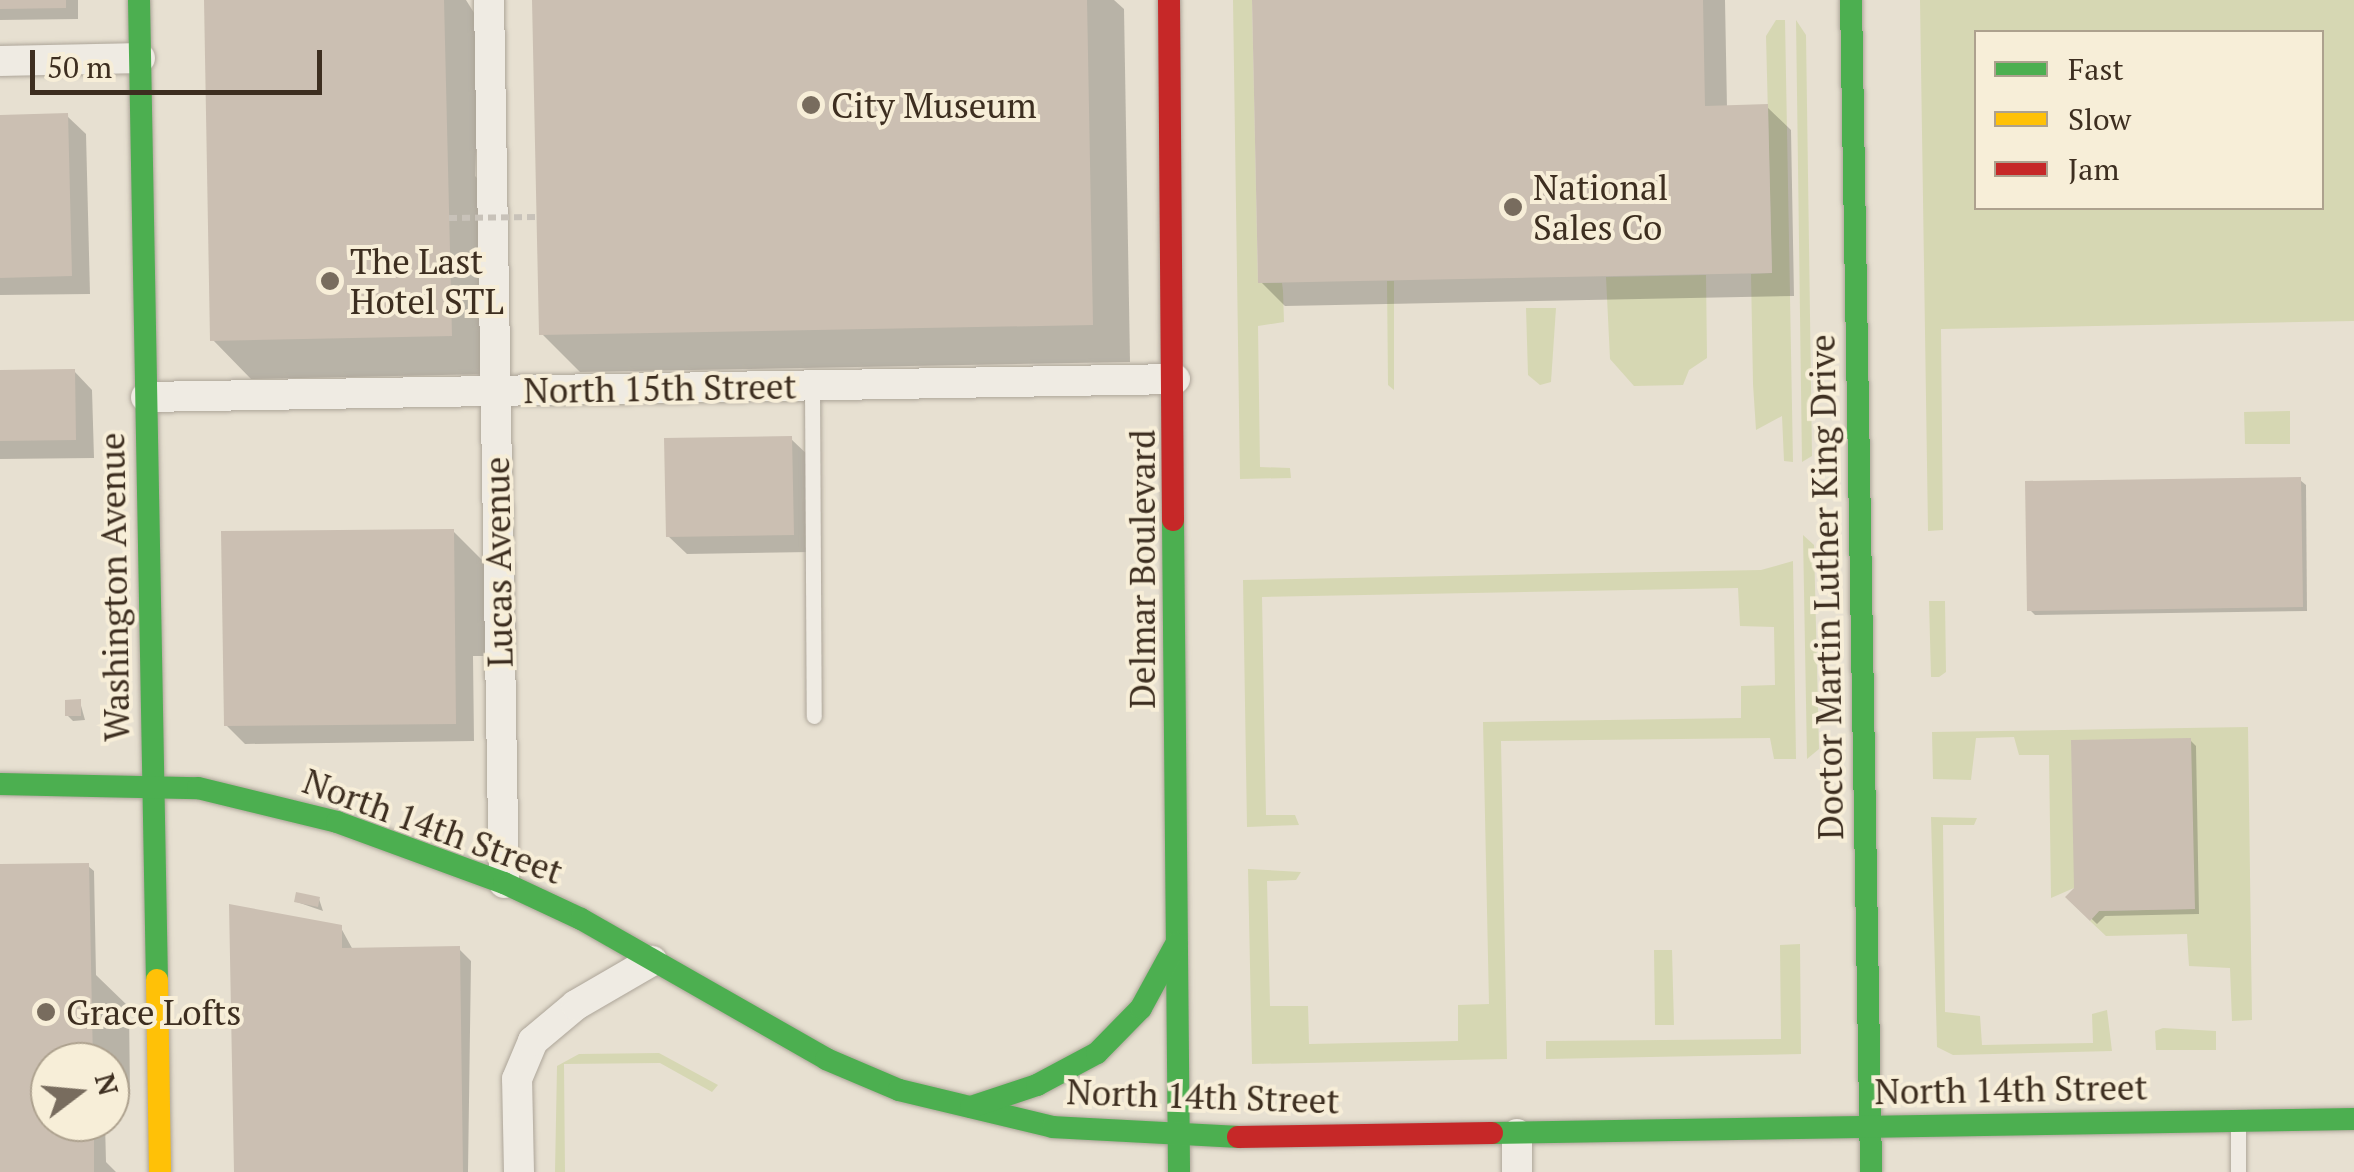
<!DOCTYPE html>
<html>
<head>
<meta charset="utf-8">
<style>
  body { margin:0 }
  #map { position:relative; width:2354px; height:1172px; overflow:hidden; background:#e7e0d1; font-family:"PT Serif",serif }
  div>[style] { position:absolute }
  .green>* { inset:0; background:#d6d7b3 }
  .shadow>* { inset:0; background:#0003 }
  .building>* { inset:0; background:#cbbfb2 }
  .roads { filter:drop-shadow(0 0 2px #ada599) drop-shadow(0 0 2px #ada599) }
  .lane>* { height:15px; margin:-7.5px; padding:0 7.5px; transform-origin:7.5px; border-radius:7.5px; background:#efebe3 }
  .street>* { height:30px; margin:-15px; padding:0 15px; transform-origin:15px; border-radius:15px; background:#efebe3 }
  .fast>* { height:22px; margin:-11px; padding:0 11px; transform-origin:11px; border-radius:11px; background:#4caf50 }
  .slow>* { height:22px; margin:-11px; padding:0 11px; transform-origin:11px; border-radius:11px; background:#ffc107 }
  .jam>* { height:22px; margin:-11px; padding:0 11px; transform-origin:11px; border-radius:11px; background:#c62828 }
  .path-bridge>* { height:6px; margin-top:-3px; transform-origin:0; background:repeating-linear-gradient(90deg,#c8c2b9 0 8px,transparent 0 13px) }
  .dots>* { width:28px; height:28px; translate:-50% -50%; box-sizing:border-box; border:5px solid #f7eed8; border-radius:50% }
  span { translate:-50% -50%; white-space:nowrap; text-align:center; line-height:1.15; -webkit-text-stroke:8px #f7eed8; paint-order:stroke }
  .poi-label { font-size:35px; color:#3d2e20 }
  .left { translate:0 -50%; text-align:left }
  .street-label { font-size:35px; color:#3d2e20 }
  .legend { position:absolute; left:1974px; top:30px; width:350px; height:180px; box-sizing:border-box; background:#f7eed8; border:2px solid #ada18e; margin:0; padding:12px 18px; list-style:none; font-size:30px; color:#3d2e20 }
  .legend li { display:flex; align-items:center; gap:20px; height:50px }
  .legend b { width:50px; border:2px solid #ada18e }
  .north { position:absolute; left:30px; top:1042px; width:100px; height:100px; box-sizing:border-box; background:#f7eed8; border:2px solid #ada18e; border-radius:50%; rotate:74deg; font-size:28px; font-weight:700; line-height:40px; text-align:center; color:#3d2e20 }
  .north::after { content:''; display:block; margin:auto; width:35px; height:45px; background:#786c5e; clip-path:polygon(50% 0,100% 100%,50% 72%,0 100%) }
  .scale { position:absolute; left:30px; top:50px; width:292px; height:45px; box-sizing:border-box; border:5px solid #3d2e20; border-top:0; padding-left:12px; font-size:30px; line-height:35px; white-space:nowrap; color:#3d2e20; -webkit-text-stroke:8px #f7eed8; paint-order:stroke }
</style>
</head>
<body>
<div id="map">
  <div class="green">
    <i style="clip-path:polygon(1233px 0,1252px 0,1258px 283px,1282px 283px,1283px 291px,1284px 322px,1258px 326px,1260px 467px,1290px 468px,1291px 478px,1240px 479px)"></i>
    <i style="clip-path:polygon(evenodd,1920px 0,2354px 0,2354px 321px,1941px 329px,1943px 530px,1928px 531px,1920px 0,1976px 32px,2322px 32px,2322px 208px,1976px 208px,1976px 32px)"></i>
    <i style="clip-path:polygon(1776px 20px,1785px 20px,1793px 462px,1784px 461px,1782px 416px,1756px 430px,1753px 384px,1751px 274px,1772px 273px,1766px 36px)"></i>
    <i style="clip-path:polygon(1796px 20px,1806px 35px,1812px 456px,1802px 462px)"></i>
    <i style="clip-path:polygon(1706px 275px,1707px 358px,1689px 370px,1683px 385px,1634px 386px,1610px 359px,1606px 277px)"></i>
    <i style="clip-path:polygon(1387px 281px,1394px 281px,1394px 390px,1388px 385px)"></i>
    <i style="clip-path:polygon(1526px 308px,1556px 308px,1551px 382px,1540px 385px,1528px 375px)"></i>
    <i style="clip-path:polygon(2290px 411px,2290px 444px,2245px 444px,2244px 412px)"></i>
    <i style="clip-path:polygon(1803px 535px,1814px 545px,1819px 749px,1807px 759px)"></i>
    <i style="clip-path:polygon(1793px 561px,1796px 759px,1774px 759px,1770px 738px,1501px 741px,1507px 1059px,1252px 1064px,1248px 869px,1301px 872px,1296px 880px,1267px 881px,1270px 1006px,1308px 1006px,1309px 1044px,1458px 1041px,1458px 1005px,1489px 1004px,1483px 722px,1741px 718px,1741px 686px,1775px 685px,1774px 627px,1740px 626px,1738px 588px,1262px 597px,1266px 815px,1295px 815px,1299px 825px,1247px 827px,1243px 580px,1761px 570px)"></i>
    <i style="clip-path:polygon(1929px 601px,1945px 601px,1946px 672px,1939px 677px,1931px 677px)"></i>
    <i style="clip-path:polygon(2248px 727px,2252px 1020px,2232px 1021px,2230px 968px,2189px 966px,2187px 934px,2106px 936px,2090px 921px,2099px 911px,2195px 909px,2074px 888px,2051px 898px,2049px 755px,2019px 755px,2014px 737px,1976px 738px,1971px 780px,1933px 779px,1932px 732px)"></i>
    <i style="clip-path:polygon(1931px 817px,1977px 818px,1974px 825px,1943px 825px,1945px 1012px,1980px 1016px,1982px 1045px,2093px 1043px,2092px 1014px,2107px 1010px,2112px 1051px,1953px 1055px,1937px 1047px)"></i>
    <i style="clip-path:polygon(1800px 944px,1801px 1054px,1546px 1059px,1546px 1041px,1781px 1039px,1780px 945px)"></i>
    <i style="clip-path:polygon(1654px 950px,1672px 950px,1674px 1025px,1655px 1025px)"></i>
    <i style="clip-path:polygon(2163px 1028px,2216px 1031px,2216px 1050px,2156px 1050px,2155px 1031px)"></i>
    <i style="clip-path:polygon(659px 1053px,718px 1085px,712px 1092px,660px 1063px,564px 1064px,565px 1172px,555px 1172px,557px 1066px,579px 1054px)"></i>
  </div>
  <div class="shadow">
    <i style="clip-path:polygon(0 0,78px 0,78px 19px,0 20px)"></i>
    <i style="clip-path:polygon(206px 0,466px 0,481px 24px,475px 176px,485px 186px,489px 374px,251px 379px,213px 340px)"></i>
    <i style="clip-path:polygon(535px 0,1114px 0,1124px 9px,1130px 362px,580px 372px,542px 334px)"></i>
    <i style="clip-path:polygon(1255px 0,1725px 0,1727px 108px,1767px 107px,1791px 130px,1794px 296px,1285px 306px,1261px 282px)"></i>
    <i style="clip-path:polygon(67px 116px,86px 134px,90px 294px,0 295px,0 117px)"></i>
    <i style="clip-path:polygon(74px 371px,92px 390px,94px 458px,0 459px,0 373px)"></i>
    <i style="clip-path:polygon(791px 439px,810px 457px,811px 552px,687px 554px,668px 536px)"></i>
    <i style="clip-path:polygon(2300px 480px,2306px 485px,2307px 611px,2035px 615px,2030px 610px)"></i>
    <i style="clip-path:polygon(453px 531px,485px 563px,486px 656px,473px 656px,474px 741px,245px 744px,226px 725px)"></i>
    <i style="clip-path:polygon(80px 702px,85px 720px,73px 721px,67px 715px)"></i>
    <i style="clip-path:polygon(2190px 740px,2196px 746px,2199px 914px,2105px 916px,2097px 924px,2069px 897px)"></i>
    <i style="clip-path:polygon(88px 866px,94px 871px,96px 975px,129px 1007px,130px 1094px,110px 1094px,110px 1062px,50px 1062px,50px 1122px,105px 1122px,106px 1162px,116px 1172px,0 1172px,0 867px)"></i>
    <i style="clip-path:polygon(319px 899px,323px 911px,297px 902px)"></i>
    <i style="clip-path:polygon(341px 928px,353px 950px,459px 949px,471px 961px,468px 1172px,236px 1172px)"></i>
  </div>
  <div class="building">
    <i style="clip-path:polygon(0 0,66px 0,66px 8px,0 9px)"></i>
    <i style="clip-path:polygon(204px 0,444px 0,452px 336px,210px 341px)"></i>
    <i style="clip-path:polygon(532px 0,1087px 0,1093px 325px,539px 335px)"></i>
    <i style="clip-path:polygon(1252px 0,1703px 0,1705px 106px,1768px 104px,1772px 273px,1258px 283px)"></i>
    <i style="clip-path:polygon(68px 113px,72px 276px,0 278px,0 115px)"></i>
    <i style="clip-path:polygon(75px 369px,76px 440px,0 441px,0 370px)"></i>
    <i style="clip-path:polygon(792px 436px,794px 535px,666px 537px,664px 438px)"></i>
    <i style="clip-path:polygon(2301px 477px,2303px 607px,2027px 611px,2025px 481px)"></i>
    <i style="clip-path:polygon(454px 529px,456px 724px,224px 726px,221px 531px)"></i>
    <i style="clip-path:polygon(81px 699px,81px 716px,65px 716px,65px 700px)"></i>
    <i style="clip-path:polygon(2191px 738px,2195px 909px,2099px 911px,2090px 921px,2065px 897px,2074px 888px,2071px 740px)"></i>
    <i style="clip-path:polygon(89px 863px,93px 1062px,50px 1062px,50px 1122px,94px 1122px,94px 1172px,0 1172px,0 864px)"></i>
    <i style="clip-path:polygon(296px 892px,320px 897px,318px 907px,294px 902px)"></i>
    <i style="clip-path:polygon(229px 904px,342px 925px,342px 948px,460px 946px,463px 1172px,234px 1172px)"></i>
  </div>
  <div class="roads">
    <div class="lane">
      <i style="left:812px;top:385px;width:331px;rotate:89.7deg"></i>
      <i style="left:2238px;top:1126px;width:46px;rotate:90deg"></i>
    </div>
    <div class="street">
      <i style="left:489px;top:0;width:883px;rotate:89.03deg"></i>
      <i style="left:0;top:61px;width:140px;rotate:-1.2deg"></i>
      <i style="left:146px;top:397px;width:1029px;rotate:-1deg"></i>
      <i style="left:1517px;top:1134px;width:38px;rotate:90deg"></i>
      <i style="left:519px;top:1172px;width:93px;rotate:-91.2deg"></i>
      <i style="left:517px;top:1079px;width:41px;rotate:-67.2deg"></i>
      <i style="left:533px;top:1041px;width:56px;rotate:-39.9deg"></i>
      <i style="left:576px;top:1005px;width:88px;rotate:-30.1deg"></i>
    </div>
    <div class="fast">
      <i style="left:139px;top:0;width:980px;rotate:88.95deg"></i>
      <i style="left:1851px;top:0;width:1172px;rotate:89.02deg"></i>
      <i style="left:1173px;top:520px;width:652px;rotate:89.47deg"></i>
      <i style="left:0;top:784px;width:198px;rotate:1.2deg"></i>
      <i style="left:198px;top:788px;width:143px;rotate:13.7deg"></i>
      <i style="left:337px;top:822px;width:178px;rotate:20.1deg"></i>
      <i style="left:504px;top:883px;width:85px;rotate:25.1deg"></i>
      <i style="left:581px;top:919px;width:282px;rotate:29.7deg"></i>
      <i style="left:826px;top:1059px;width:79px;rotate:23deg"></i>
      <i style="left:899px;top:1090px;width:158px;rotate:13.5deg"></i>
      <i style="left:1053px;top:1127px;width:185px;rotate:3.1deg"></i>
      <i style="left:971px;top:1107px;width:70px;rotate:-18.4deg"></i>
      <i style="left:1037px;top:1085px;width:68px;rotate:-28.1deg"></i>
      <i style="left:1097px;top:1053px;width:63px;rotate:-45.6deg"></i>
      <i style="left:1141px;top:1008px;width:73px;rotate:-61.3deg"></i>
      <i style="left:1492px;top:1133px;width:862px;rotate:-0.93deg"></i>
    </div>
    <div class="slow">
      <i style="left:157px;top:980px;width:192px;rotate:89.1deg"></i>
    </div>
    <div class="jam">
      <i style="left:1169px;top:0;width:520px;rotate:89.56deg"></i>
      <i style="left:1238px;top:1137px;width:254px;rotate:-0.9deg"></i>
    </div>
  </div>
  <div class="path-bridge">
    <i style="left:449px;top:218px;width:87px;rotate:-0.7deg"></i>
  </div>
  <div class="dots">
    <i style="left:811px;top:105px;background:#786c5e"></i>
    <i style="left:1513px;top:207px;background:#786c5e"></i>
    <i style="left:330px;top:281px;background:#786c5e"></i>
    <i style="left:46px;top:1012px;background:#786c5e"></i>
  </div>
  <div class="poi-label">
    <span class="left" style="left:831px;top:105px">City Museum</span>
    <span class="left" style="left:1533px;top:207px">National<br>Sales Co</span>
    <span class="left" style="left:350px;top:281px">The Last<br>Hotel STL</span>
    <span class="left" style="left:66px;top:1012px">Grace Lofts</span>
  </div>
  <div class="street-label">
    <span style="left:660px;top:388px;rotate:-1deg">North 15th Street</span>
    <span style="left:498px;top:562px;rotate:-91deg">Lucas Avenue</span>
    <span style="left:1142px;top:569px;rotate:-90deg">Delmar Boulevard</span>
    <span style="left:114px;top:587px;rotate:-91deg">Washington Avenue</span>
    <span style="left:1826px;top:587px;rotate:-91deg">Doctor Martin Luther King Drive</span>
    <span style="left:433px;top:826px;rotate:20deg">North 14th Street</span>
    <span style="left:2011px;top:1089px;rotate:-1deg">North 14th Street</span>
    <span style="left:1203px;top:1096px;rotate:2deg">North 14th Street</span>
  </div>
  <ul class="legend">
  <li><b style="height:12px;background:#4caf50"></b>Fast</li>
  <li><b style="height:12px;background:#ffc107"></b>Slow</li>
  <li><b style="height:12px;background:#c62828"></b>Jam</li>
  </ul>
  <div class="north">N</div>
  <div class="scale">50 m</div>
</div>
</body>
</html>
